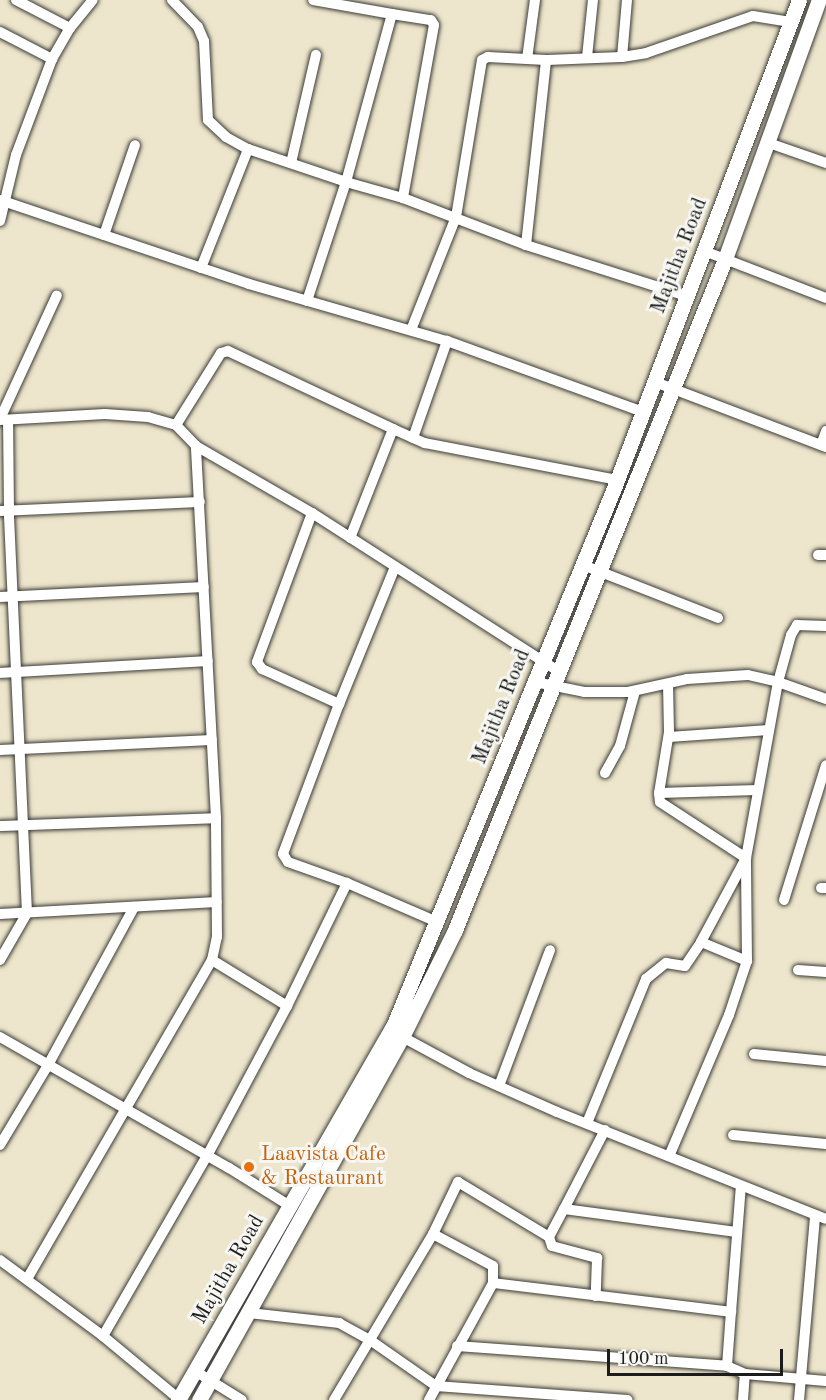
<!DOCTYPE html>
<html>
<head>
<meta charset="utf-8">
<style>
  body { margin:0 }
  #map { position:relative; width:826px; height:1400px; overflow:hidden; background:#ede6cc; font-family:"Old Standard TT",serif }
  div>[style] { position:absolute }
  .roads { filter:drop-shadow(0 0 2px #3b3a36) drop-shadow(0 0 2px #3b3a36) }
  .minor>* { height:10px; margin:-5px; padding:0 5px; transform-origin:5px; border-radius:5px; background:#fff }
  .secondary>* { height:15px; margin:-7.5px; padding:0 7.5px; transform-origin:7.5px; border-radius:7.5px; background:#fff }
  .dots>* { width:16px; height:16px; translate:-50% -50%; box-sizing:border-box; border:3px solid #f6f6f2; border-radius:50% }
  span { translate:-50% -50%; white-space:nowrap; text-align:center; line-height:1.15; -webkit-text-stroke:6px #f6f6f2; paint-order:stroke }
  .street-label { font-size:21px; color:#1c1c1c }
  .food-label { font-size:21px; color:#c56008 }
  .left { translate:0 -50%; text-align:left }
  .scale { position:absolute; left:607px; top:1349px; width:176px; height:27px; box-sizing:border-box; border:3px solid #1c1c1c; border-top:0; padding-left:8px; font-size:18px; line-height:21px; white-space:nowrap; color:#1c1c1c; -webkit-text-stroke:4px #f6f6f2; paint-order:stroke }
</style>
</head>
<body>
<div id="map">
  <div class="roads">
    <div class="minor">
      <i style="left:16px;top:0;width:61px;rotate:27.4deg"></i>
      <i style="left:172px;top:0;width:37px;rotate:46deg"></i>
      <i style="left:198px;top:27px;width:15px;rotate:67deg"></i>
      <i style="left:204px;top:41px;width:79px;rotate:87.1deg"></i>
      <i style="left:208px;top:120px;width:25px;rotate:43deg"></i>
      <i style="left:226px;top:137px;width:25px;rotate:29deg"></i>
      <i style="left:627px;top:0;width:57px;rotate:95deg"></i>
      <i style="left:622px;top:57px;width:24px;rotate:-9deg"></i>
      <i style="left:646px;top:53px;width:113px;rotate:-19.1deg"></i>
      <i style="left:753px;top:16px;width:38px;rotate:9deg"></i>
      <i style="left:392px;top:14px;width:39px;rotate:9deg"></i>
      <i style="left:431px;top:20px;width:6px;rotate:59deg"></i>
      <i style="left:434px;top:25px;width:176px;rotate:100.2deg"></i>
      <i style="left:0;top:32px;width:59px;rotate:27.4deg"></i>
      <i style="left:587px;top:57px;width:57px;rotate:-84deg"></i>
      <i style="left:527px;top:59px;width:60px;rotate:-82.3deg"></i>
      <i style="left:766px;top:142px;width:64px;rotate:19.3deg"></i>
      <i style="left:291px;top:163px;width:111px;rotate:-77deg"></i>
      <i style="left:0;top:200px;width:263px;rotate:18.6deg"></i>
      <i style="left:249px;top:284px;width:206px;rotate:16.1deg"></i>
      <i style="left:447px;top:341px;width:208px;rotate:19.9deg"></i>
      <i style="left:0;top:221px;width:68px;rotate:-76.4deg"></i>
      <i style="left:16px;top:155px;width:103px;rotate:-69.4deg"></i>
      <i style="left:52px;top:59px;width:36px;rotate:-60deg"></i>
      <i style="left:70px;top:28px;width:36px;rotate:-51deg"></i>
      <i style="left:104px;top:235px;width:95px;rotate:-71deg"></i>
      <i style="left:526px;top:245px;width:186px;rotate:-83.8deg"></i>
      <i style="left:704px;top:251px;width:131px;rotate:21.1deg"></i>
      <i style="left:201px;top:268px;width:128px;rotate:-68.4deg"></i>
      <i style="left:248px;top:149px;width:103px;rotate:18.6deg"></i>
      <i style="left:346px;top:182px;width:59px;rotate:15.7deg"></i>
      <i style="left:403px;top:198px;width:132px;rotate:20.9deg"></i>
      <i style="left:526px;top:245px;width:169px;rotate:17.6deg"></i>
      <i style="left:307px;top:301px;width:125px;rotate:-71.9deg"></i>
      <i style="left:346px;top:182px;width:174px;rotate:-74.7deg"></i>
      <i style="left:392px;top:14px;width:80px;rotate:-170deg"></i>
      <i style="left:411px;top:330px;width:122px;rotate:-68.3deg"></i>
      <i style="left:456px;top:217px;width:159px;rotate:-80.6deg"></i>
      <i style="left:482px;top:60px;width:7px;rotate:-27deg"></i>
      <i style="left:488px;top:57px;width:58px;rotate:3deg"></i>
      <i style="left:546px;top:60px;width:76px;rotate:-2.3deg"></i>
      <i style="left:655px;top:382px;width:183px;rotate:20.8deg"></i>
      <i style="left:0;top:419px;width:136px;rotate:-65.3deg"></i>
      <i style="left:0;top:420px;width:105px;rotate:-3.3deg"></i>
      <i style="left:105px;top:414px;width:43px;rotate:4deg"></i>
      <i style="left:148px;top:417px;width:29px;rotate:16deg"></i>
      <i style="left:176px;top:425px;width:29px;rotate:46deg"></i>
      <i style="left:196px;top:446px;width:134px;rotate:30deg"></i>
      <i style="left:312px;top:513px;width:292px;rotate:32.7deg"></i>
      <i style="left:176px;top:425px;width:85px;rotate:-58deg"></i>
      <i style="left:221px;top:353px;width:7px;rotate:-16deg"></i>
      <i style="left:228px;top:351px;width:183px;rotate:25.3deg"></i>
      <i style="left:393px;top:429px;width:117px;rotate:111.5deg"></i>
      <i style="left:393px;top:429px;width:35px;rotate:24deg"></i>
      <i style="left:425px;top:443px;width:197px;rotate:10.9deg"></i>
      <i style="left:413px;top:438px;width:103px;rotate:-70.7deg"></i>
      <i style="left:821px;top:445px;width:15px;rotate:-70deg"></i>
      <i style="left:0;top:511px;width:200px;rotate:-2.6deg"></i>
      <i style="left:312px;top:513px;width:159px;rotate:110.3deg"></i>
      <i style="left:257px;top:662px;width:9px;rotate:54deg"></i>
      <i style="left:262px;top:669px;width:85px;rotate:24.4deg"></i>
      <i style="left:818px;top:555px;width:8px"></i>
      <i style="left:583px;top:565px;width:145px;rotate:21.4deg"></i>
      <i style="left:395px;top:567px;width:148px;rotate:112.2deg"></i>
      <i style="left:339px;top:704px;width:160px;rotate:110.5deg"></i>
      <i style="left:283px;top:854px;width:9px;rotate:58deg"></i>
      <i style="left:288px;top:862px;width:63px;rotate:19.6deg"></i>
      <i style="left:347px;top:883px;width:98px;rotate:23.4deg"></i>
      <i style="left:0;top:597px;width:204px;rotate:-2.8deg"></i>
      <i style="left:0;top:673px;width:208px;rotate:-3.3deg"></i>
      <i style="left:535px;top:682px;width:50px;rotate:11.5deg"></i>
      <i style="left:584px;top:692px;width:44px"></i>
      <i style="left:628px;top:692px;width:60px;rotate:-12.4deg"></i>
      <i style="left:687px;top:679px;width:61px;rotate:-3.8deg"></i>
      <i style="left:748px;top:675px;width:31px;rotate:13deg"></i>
      <i style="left:778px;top:682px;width:51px;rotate:19.5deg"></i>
      <i style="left:668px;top:684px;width:48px;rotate:88.8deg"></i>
      <i style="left:669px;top:732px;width:62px;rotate:99.3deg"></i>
      <i style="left:659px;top:793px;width:9px;rotate:84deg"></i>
      <i style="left:660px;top:802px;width:103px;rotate:33.1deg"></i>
      <i style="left:746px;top:858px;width:95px;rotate:118.2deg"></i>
      <i style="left:669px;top:737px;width:100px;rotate:-4deg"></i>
      <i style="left:0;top:750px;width:212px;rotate:-2.7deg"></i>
      <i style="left:605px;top:773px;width:31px;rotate:-61deg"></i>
      <i style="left:620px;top:746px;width:57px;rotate:-74.7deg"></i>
      <i style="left:659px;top:793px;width:98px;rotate:-1.8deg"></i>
      <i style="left:0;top:826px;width:216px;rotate:-2.1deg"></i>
      <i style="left:821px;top:888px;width:5px"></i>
      <i style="left:784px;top:900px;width:141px;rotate:-72.7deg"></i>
      <i style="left:0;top:914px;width:217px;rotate:-3.2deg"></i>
      <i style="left:0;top:960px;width:54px;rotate:-60.1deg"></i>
      <i style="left:27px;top:913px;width:402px;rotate:-92.6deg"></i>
      <i style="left:9px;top:511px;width:91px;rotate:-90.6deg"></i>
      <i style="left:212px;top:960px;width:88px;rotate:31.5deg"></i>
      <i style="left:798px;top:970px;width:28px;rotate:4deg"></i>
      <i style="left:397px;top:1034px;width:82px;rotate:28.4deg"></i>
      <i style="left:469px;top:1073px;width:96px;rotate:23.9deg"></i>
      <i style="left:557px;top:1112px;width:289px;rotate:21.7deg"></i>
      <i style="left:0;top:1037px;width:264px;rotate:29.8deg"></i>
      <i style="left:229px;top:1168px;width:72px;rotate:31.9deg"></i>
      <i style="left:754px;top:1054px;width:72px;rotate:5.6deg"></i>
      <i style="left:499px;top:1086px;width:145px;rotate:-69.4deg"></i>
      <i style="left:587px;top:1123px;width:156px;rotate:-67.7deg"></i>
      <i style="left:646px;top:979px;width:26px;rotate:-39deg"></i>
      <i style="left:666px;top:963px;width:19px;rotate:9deg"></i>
      <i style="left:685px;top:966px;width:29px;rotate:-56deg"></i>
      <i style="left:701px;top:942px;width:50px;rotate:22.4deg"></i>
      <i style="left:733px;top:1135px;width:93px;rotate:5.5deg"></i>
      <i style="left:0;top:1145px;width:93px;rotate:-59deg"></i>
      <i style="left:48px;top:1065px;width:180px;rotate:-61.4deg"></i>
      <i style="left:670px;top:1154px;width:151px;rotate:-67deg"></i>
      <i style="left:729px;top:1015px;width:57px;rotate:-71.6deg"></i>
      <i style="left:747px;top:961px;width:103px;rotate:-90.6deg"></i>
      <i style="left:746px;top:858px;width:179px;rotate:-79.7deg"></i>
      <i style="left:778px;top:682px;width:49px;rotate:-74.5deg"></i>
      <i style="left:791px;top:635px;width:12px;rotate:-59deg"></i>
      <i style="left:797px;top:625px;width:29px;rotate:2deg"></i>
      <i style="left:564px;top:1209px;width:89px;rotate:-62.6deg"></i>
      <i style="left:549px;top:1237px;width:32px;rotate:-62deg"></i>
      <i style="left:564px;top:1209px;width:174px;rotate:7.6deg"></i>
      <i style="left:0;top:1260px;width:128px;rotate:36.4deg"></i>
      <i style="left:103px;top:1336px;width:99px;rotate:39.7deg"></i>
      <i style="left:27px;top:1279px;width:369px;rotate:-59.9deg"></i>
      <i style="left:212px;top:960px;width:24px;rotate:-78deg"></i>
      <i style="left:217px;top:937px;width:119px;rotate:-90.5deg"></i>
      <i style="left:216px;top:818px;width:373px;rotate:-93.1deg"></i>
      <i style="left:493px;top:1283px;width:17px;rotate:-90deg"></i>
      <i style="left:493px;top:1266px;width:68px;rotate:-151.9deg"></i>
      <i style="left:433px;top:1234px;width:58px;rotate:-64.3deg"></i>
      <i style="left:458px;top:1182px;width:106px;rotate:31.1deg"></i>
      <i style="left:549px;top:1237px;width:9px;rotate:72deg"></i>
      <i style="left:552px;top:1246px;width:47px;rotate:14.9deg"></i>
      <i style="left:597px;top:1258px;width:38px;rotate:92deg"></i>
      <i style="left:249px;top:1313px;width:91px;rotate:6.3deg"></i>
      <i style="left:339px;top:1323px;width:35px;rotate:29deg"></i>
      <i style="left:370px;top:1340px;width:80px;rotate:34.9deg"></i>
      <i style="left:436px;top:1386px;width:192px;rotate:4.2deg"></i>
      <i style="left:103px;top:1336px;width:208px;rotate:-60deg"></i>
      <i style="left:207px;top:1156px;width:170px;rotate:-61.9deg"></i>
      <i style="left:287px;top:1006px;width:137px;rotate:-64deg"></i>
      <i style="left:457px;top:1346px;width:271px;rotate:4.2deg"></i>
      <i style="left:727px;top:1366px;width:54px;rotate:-85.8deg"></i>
      <i style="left:727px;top:1366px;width:20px;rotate:24deg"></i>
      <i style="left:745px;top:1374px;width:81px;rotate:4.9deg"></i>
      <i style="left:195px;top:1371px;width:55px;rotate:31.7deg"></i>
      <i style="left:334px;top:1400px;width:193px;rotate:-59.2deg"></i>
      <i style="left:429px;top:1400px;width:133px;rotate:-61.3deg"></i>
      <i style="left:493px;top:1283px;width:240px;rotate:6.9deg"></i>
      <i style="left:731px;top:1312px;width:126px;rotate:-85.5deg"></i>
      <i style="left:743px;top:1400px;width:26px;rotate:-86deg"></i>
      <i style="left:799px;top:1400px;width:185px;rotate:-85deg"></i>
    </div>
    <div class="secondary">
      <i style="left:178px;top:1400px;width:436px;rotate:-60.1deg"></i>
      <i style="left:395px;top:1022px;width:577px;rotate:-67.7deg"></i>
      <i style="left:614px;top:488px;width:522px;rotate:-69.24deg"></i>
      <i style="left:199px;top:1400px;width:416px;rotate:-60.8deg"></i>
      <i style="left:402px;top:1037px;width:119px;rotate:-63.6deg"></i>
      <i style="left:455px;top:930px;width:723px;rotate:-68.08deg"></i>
      <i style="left:725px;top:259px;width:276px;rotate:-70.1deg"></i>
    </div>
  </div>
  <div class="dots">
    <i style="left:249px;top:1167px;background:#e8710a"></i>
  </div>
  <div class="street-label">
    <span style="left:680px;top:256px;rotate:-69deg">Majitha Road</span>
    <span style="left:502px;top:707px;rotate:-68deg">Majitha Road</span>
    <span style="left:229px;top:1270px;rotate:-60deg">Majitha Road</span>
  </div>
  <div class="food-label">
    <span class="left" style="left:261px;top:1167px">Laavista Cafe<br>&amp; Restaurant</span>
  </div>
  <div class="scale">100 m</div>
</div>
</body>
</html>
